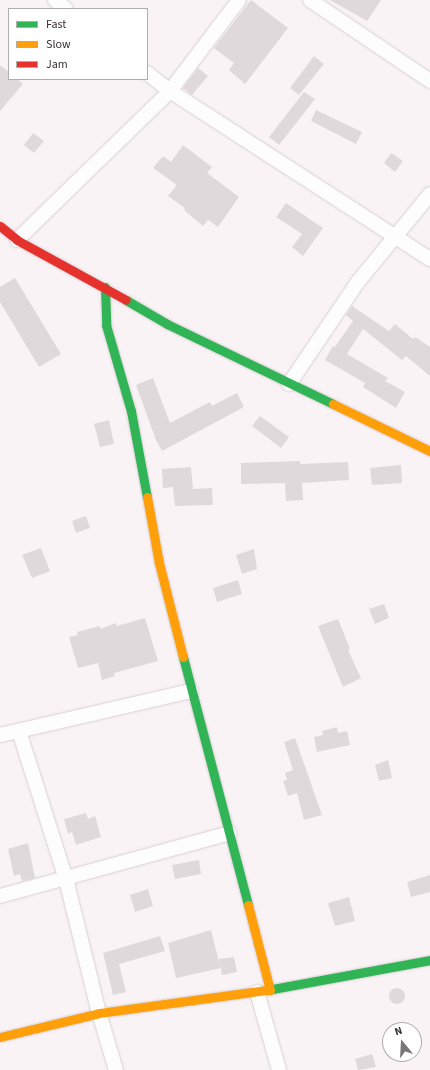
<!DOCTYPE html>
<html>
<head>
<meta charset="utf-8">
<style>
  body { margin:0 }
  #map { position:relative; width:430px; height:1070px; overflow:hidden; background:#faf3f6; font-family:"Source Sans 3",sans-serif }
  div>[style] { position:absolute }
  .building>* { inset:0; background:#dfd9dc }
  .round { border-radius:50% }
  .roads { filter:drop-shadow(0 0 1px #d7d0d3) drop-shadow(0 0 1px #d7d0d3) }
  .street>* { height:14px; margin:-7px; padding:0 7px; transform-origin:7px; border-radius:7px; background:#fefdfe }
  .fast>* { height:9px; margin:-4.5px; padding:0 4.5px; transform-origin:4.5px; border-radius:4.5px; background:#30b455 }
  .slow>* { height:9px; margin:-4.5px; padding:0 4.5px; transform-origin:4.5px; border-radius:4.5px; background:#ff9f0a }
  .jam>* { height:9px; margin:-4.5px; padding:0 4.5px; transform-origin:4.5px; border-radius:4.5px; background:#e5322d }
  span { translate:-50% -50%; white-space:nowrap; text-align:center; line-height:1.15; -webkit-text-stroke:3px #fff; paint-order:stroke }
  .legend { position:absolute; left:8px; top:8px; width:140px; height:72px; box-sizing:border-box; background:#fff; border:1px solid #b0adaf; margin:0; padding:5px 7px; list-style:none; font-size:12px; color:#3a3236 }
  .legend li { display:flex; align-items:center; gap:8px; height:20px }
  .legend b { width:20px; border:1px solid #b0adaf }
  .north { position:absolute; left:382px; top:1022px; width:40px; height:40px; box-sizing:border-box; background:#fff; border:1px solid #b0adaf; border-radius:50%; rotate:342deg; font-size:11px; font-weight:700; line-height:16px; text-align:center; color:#3a3236 }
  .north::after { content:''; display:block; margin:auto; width:14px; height:18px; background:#7d7679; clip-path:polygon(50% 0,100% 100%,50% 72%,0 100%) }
</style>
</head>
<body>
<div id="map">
  <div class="building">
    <i style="clip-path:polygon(251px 0,288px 28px,245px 84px,229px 70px,234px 63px,214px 48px)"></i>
    <i style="clip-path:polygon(330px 0,381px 0,367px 21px)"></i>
    <i style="clip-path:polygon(314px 56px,324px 64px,299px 95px,290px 88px)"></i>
    <i style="clip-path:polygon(0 65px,9px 72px,9px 79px,17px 79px,23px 84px,0 111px)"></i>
    <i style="clip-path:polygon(198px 68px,208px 76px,192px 95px,183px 88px)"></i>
    <i style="clip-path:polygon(304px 92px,315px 99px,279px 145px,269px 137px)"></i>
    <i style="clip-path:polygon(316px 110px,362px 132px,356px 144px,311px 121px)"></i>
    <i style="clip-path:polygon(33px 133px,44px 141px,34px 153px,24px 145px)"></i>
    <i style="clip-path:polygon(183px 145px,212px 167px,207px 173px,239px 197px,218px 227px,208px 220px,203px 226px,184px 210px,185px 208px,168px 196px,177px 185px,153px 168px,163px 156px,171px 162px)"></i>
    <i style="clip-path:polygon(391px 153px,403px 161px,395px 172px,384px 163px)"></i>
    <i style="clip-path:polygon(286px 203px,323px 228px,303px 256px,292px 247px,302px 234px,276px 217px)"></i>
    <i style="clip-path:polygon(15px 278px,61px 354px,39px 367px,0 302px,0 287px)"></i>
    <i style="clip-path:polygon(352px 306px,389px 331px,395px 324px,413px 339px,415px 337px,430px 347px,430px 376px,406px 356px,402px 360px,363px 329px,347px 354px,388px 378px,385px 381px,405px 392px,396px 408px,363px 387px,365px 383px,325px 360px,333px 346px,335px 347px,353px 321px,346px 315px)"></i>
    <i style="clip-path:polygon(153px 378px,170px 423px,210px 402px,212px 406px,237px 393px,244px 407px,162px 451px,156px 440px,136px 385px)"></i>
    <i style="clip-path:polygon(260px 416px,289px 437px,281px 448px,252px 426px)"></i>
    <i style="clip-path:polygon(109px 420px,114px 444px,100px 447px,94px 424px)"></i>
    <i style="clip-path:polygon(300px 461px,300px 464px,348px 462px,349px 480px,302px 483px,303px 500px,286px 501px,285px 483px,241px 484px,241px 463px)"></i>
    <i style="clip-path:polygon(401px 465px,402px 483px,372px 485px,370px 468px)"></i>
    <i style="clip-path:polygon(191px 467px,193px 489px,212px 488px,213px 505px,175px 506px,173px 487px,163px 488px,162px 469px)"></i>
    <i style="clip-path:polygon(86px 516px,90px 528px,76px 533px,72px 521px)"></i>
    <i style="clip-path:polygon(41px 548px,50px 571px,32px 578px,22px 555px)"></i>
    <i style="clip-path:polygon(254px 549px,257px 569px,242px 574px,236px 555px)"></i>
    <i style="clip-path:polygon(238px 580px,242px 594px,217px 602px,213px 588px)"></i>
    <i style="clip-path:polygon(384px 604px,389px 618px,375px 624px,369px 609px)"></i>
    <i style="clip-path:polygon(145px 618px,158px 661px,114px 673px,115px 676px,102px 680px,98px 663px,78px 668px,69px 637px,78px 635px,77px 632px,100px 626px,100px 629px,116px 623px,117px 626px)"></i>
    <i style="clip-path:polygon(338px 619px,350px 649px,348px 650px,361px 678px,343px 687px,318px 626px)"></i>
    <i style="clip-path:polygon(337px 727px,338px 733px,347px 731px,350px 745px,317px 752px,314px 737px,323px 735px,322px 731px)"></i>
    <i style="clip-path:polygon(295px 738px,322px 815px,304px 820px,297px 793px,288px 796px,283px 781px,287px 780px,285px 773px,293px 770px,284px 742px)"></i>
    <i style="clip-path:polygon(388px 760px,392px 778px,379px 781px,375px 765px)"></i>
    <i style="clip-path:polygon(86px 813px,88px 819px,95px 816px,101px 837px,76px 845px,72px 832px,68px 834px,64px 819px)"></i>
    <i style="clip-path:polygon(28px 843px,35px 878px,22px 881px,20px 874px,14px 876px,8px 849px)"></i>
    <i style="clip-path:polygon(199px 860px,201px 874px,175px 879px,172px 865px)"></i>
    <i style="clip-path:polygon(430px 875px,430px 892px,411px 897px,407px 882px)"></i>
    <i style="clip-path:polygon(148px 889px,153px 906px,135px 912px,130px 895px)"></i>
    <i style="clip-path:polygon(349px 897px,355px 921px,335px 926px,328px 903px)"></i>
    <i style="clip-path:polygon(211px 930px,220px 966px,219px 959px,234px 957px,237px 972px,222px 975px,221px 968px,176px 978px,168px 943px)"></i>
    <i style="clip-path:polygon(160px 936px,165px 951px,119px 964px,126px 992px,113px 995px,103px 953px)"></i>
    <i class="round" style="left:389px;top:988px;width:16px;height:16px"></i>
    <i style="clip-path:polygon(372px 1054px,376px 1067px,358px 1070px,355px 1059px)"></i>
  </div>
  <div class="roads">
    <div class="street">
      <i style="left:55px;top:0;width:14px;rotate:39deg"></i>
      <i style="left:310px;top:0;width:145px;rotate:34deg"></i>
      <i style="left:147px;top:73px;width:29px;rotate:38deg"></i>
      <i style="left:170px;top:91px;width:310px;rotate:32.9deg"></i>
      <i style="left:17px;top:240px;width:214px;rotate:-44.2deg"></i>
      <i style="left:170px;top:91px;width:114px;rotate:-52.8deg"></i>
      <i style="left:289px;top:384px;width:122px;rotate:-56deg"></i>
      <i style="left:357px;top:283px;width:115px;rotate:-50.6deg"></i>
      <i style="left:19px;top:731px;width:155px;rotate:72.4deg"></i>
      <i style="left:66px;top:879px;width:138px;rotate:76.2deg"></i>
      <i style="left:99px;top:1013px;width:59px;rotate:73.4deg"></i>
      <i style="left:0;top:735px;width:196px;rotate:-13deg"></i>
      <i style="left:0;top:896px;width:238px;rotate:-15.3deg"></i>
      <i style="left:257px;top:992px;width:81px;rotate:74.2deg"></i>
    </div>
    <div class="fast">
      <i style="left:105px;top:287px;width:38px;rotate:88deg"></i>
      <i style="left:106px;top:325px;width:90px;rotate:73.8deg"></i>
      <i style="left:131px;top:411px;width:87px;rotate:79.5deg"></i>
      <i style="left:126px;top:300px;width:48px;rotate:30.3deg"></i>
      <i style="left:167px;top:324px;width:184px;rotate:25.7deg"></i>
      <i style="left:183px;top:657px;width:256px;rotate:75.3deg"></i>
      <i style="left:267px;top:990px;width:166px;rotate:-10.4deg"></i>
    </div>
    <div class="slow">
      <i style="left:333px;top:404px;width:108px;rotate:25.9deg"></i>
      <i style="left:147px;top:497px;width:67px;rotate:79.7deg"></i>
      <i style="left:159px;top:563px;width:97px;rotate:75.7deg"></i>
      <i style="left:248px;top:905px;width:88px;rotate:75.5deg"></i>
      <i style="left:0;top:1037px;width:102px;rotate:-13.6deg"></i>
      <i style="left:99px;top:1013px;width:170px;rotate:-7.8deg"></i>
    </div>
    <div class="jam">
      <i style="left:0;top:226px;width:22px;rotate:39deg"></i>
      <i style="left:17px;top:240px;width:124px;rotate:28.8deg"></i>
    </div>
  </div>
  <ul class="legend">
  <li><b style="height:5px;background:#30b455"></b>Fast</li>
  <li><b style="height:5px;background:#ff9f0a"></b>Slow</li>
  <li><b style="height:5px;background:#e5322d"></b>Jam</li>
  </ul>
  <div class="north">N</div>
</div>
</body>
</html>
